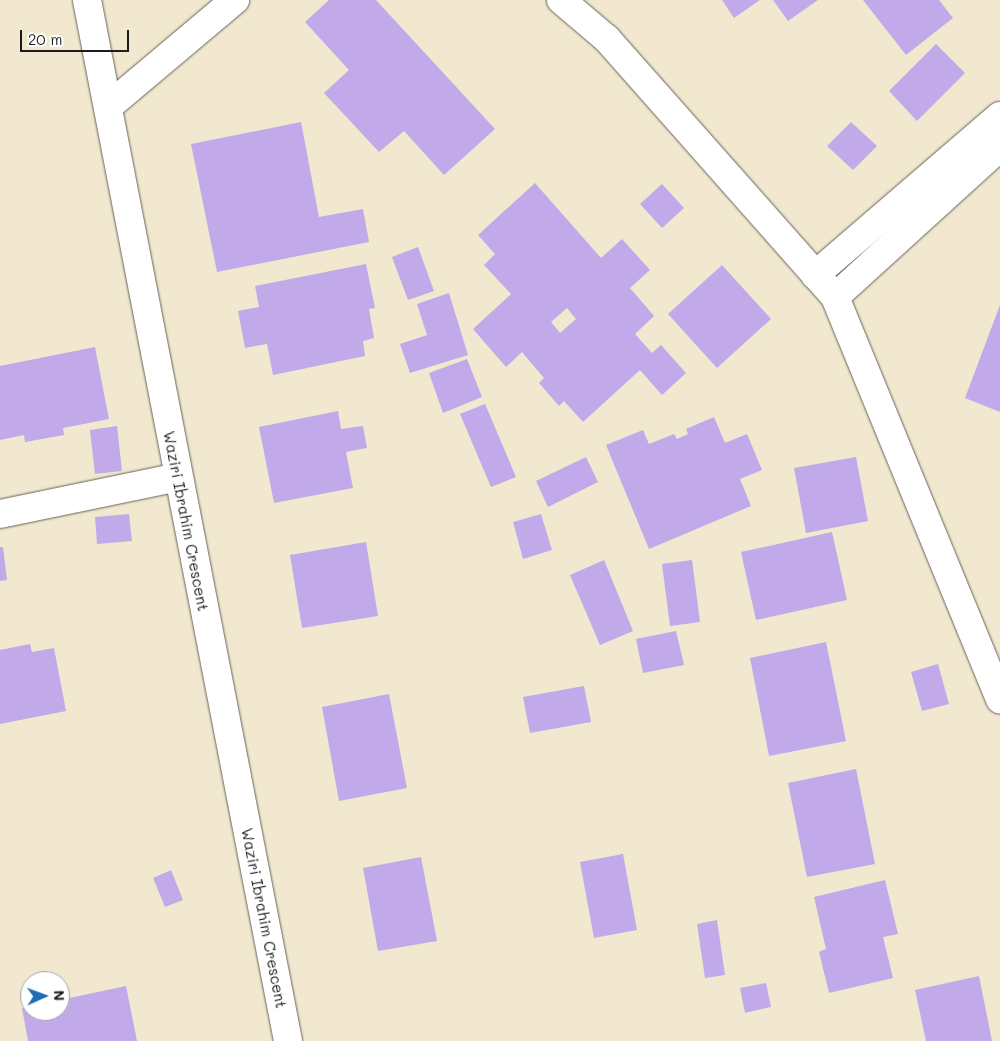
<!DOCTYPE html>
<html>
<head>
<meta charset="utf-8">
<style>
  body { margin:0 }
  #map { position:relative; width:1000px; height:1041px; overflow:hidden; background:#f1e8cf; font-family:Mali,sans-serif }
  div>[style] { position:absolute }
  .building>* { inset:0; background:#c1a9ea }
  .roads { filter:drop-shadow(0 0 1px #67635b) drop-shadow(0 0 1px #67635b) }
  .minor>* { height:28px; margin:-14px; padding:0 14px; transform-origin:14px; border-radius:14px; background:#fff }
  span { translate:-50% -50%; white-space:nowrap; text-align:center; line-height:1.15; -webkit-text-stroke:5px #fff; paint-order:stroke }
  .street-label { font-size:15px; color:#1c1c1c }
  .north { position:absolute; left:20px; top:971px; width:50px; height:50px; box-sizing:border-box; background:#fff; border:1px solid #a4a4a4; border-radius:50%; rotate:88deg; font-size:14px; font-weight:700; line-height:20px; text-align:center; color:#1c1c1c }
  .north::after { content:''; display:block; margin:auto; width:18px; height:22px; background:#1f6fb2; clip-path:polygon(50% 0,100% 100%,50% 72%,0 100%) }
  .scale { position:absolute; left:20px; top:30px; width:109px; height:22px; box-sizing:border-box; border:2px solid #1c1c1c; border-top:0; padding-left:6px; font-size:15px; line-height:18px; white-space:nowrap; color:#1c1c1c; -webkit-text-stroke:4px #fff; paint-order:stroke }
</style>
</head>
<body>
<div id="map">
  <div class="building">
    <i style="clip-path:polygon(329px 0,376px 0,495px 129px,444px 175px,404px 131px,379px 152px,324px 93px,349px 70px,305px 22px)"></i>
    <i style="clip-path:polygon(722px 0,760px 0,734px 18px)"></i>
    <i style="clip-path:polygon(773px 0,818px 0,788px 21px)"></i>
    <i style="clip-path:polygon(863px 0,939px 0,953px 18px,906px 55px)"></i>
    <i style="clip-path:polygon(936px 44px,965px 73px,917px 121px,889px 91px)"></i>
    <i style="clip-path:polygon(301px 122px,319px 217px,363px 209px,369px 242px,217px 272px,191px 144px)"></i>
    <i style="clip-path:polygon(851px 122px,877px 146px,853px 170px,827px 146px)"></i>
    <i style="clip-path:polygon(evenodd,535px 183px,601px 258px,622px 239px,650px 270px,630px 288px,654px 316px,635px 334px,652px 353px,661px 345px,686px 373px,662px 395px,640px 370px,583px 422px,564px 401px,559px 406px,539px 383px,544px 378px,522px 352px,506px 367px,473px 329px,511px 294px,484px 265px,495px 254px,478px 235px,535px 183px,567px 308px,576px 319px,560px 333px,551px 322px,567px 308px)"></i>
    <i style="clip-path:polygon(662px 184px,684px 208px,662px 228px,640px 204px)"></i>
    <i style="clip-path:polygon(418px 247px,434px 291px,408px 300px,392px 257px)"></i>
    <i style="clip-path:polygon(366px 264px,375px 308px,369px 309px,374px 338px,363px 341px,365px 356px,273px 375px,267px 344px,245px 348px,238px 311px,259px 307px,255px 286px)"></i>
    <i style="clip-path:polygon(722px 265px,771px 319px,717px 368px,668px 314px)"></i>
    <i style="clip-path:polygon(449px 293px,468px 355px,410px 373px,400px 344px,427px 335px,417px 304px)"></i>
    <i style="clip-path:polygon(1000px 305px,1000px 412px,965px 398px)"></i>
    <i style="clip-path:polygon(95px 347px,109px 419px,63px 428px,64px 435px,25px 442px,24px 435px,0 440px,0 366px)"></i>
    <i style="clip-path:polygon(467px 359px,482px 397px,443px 413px,429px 373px)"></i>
    <i style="clip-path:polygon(485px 404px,516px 477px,491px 487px,460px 414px)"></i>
    <i style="clip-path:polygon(338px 411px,341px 429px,363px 426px,367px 448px,346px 452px,353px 488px,274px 503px,259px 427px)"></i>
    <i style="clip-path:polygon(714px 417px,725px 443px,747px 434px,762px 470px,740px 479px,751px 506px,649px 549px,606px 445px,643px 430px,649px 444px,674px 434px,677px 439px,688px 434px,686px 429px)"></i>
    <i style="clip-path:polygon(117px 426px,122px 471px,95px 474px,90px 430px)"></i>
    <i style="clip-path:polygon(586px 457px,598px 482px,548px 507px,536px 481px)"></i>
    <i style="clip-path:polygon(856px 457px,868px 521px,806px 533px,794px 468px)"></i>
    <i style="clip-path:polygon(129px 514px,132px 541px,97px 544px,95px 517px)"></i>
    <i style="clip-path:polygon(541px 514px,552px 550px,523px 559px,513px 522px)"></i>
    <i style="clip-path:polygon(832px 532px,847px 600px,756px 620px,741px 552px)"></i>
    <i style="clip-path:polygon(366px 542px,378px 616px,302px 628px,290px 555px)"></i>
    <i style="clip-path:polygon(0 547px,3px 547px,7px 580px,0 581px)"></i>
    <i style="clip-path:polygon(604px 560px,633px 631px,600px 645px,570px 575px)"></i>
    <i style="clip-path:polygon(692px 560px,700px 622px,670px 626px,662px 564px)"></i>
    <i style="clip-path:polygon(676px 631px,684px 665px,643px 673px,636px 639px)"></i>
    <i style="clip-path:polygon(826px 642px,846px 741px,769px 756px,750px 658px)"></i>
    <i style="clip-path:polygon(30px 644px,32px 652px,54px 648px,66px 711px,0 724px,0 650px)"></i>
    <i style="clip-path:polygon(938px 664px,949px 704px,922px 711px,911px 672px)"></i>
    <i style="clip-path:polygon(584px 686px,591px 722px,530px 733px,523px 697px)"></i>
    <i style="clip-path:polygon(389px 694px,407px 788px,339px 801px,322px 707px)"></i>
    <i style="clip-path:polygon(856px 769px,875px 864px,807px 877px,788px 783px)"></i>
    <i style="clip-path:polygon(623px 854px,637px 930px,594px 938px,580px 862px)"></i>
    <i style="clip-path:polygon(421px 857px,437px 941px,378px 951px,363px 868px)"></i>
    <i style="clip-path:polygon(171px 870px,183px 900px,165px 907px,153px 878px)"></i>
    <i style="clip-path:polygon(885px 880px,898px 934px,883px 937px,893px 978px,829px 993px,819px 952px,826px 949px,814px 897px)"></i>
    <i style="clip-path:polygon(717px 920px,725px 975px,705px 978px,697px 924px)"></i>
    <i style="clip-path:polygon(979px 976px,992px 1041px,926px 1041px,915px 990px)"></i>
    <i style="clip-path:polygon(766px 983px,771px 1007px,745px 1013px,740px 988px)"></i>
    <i style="clip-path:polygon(126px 986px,137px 1041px,28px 1041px,22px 1008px,30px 1006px,30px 1011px,60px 1011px,60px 1000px)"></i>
  </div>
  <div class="roads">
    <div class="minor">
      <i style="left:87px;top:0;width:1060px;rotate:79.07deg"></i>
      <i style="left:561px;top:0;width:60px;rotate:40.3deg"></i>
      <i style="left:607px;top:39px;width:344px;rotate:48.5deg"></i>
      <i style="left:835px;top:297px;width:435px;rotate:67.7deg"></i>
      <i style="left:109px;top:106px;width:165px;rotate:-40.1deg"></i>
      <i style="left:815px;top:275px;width:244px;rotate:-40.7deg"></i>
      <i style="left:835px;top:297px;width:223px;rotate:-42.3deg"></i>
      <i style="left:0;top:514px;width:182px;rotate:-11.7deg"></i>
    </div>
  </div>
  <div class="street-label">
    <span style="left:186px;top:521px;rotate:79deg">Waziri Ibrahim Crescent</span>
    <span style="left:264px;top:918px;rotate:79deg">Waziri Ibrahim Crescent</span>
  </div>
  <div class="north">N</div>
  <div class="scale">20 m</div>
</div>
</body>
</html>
